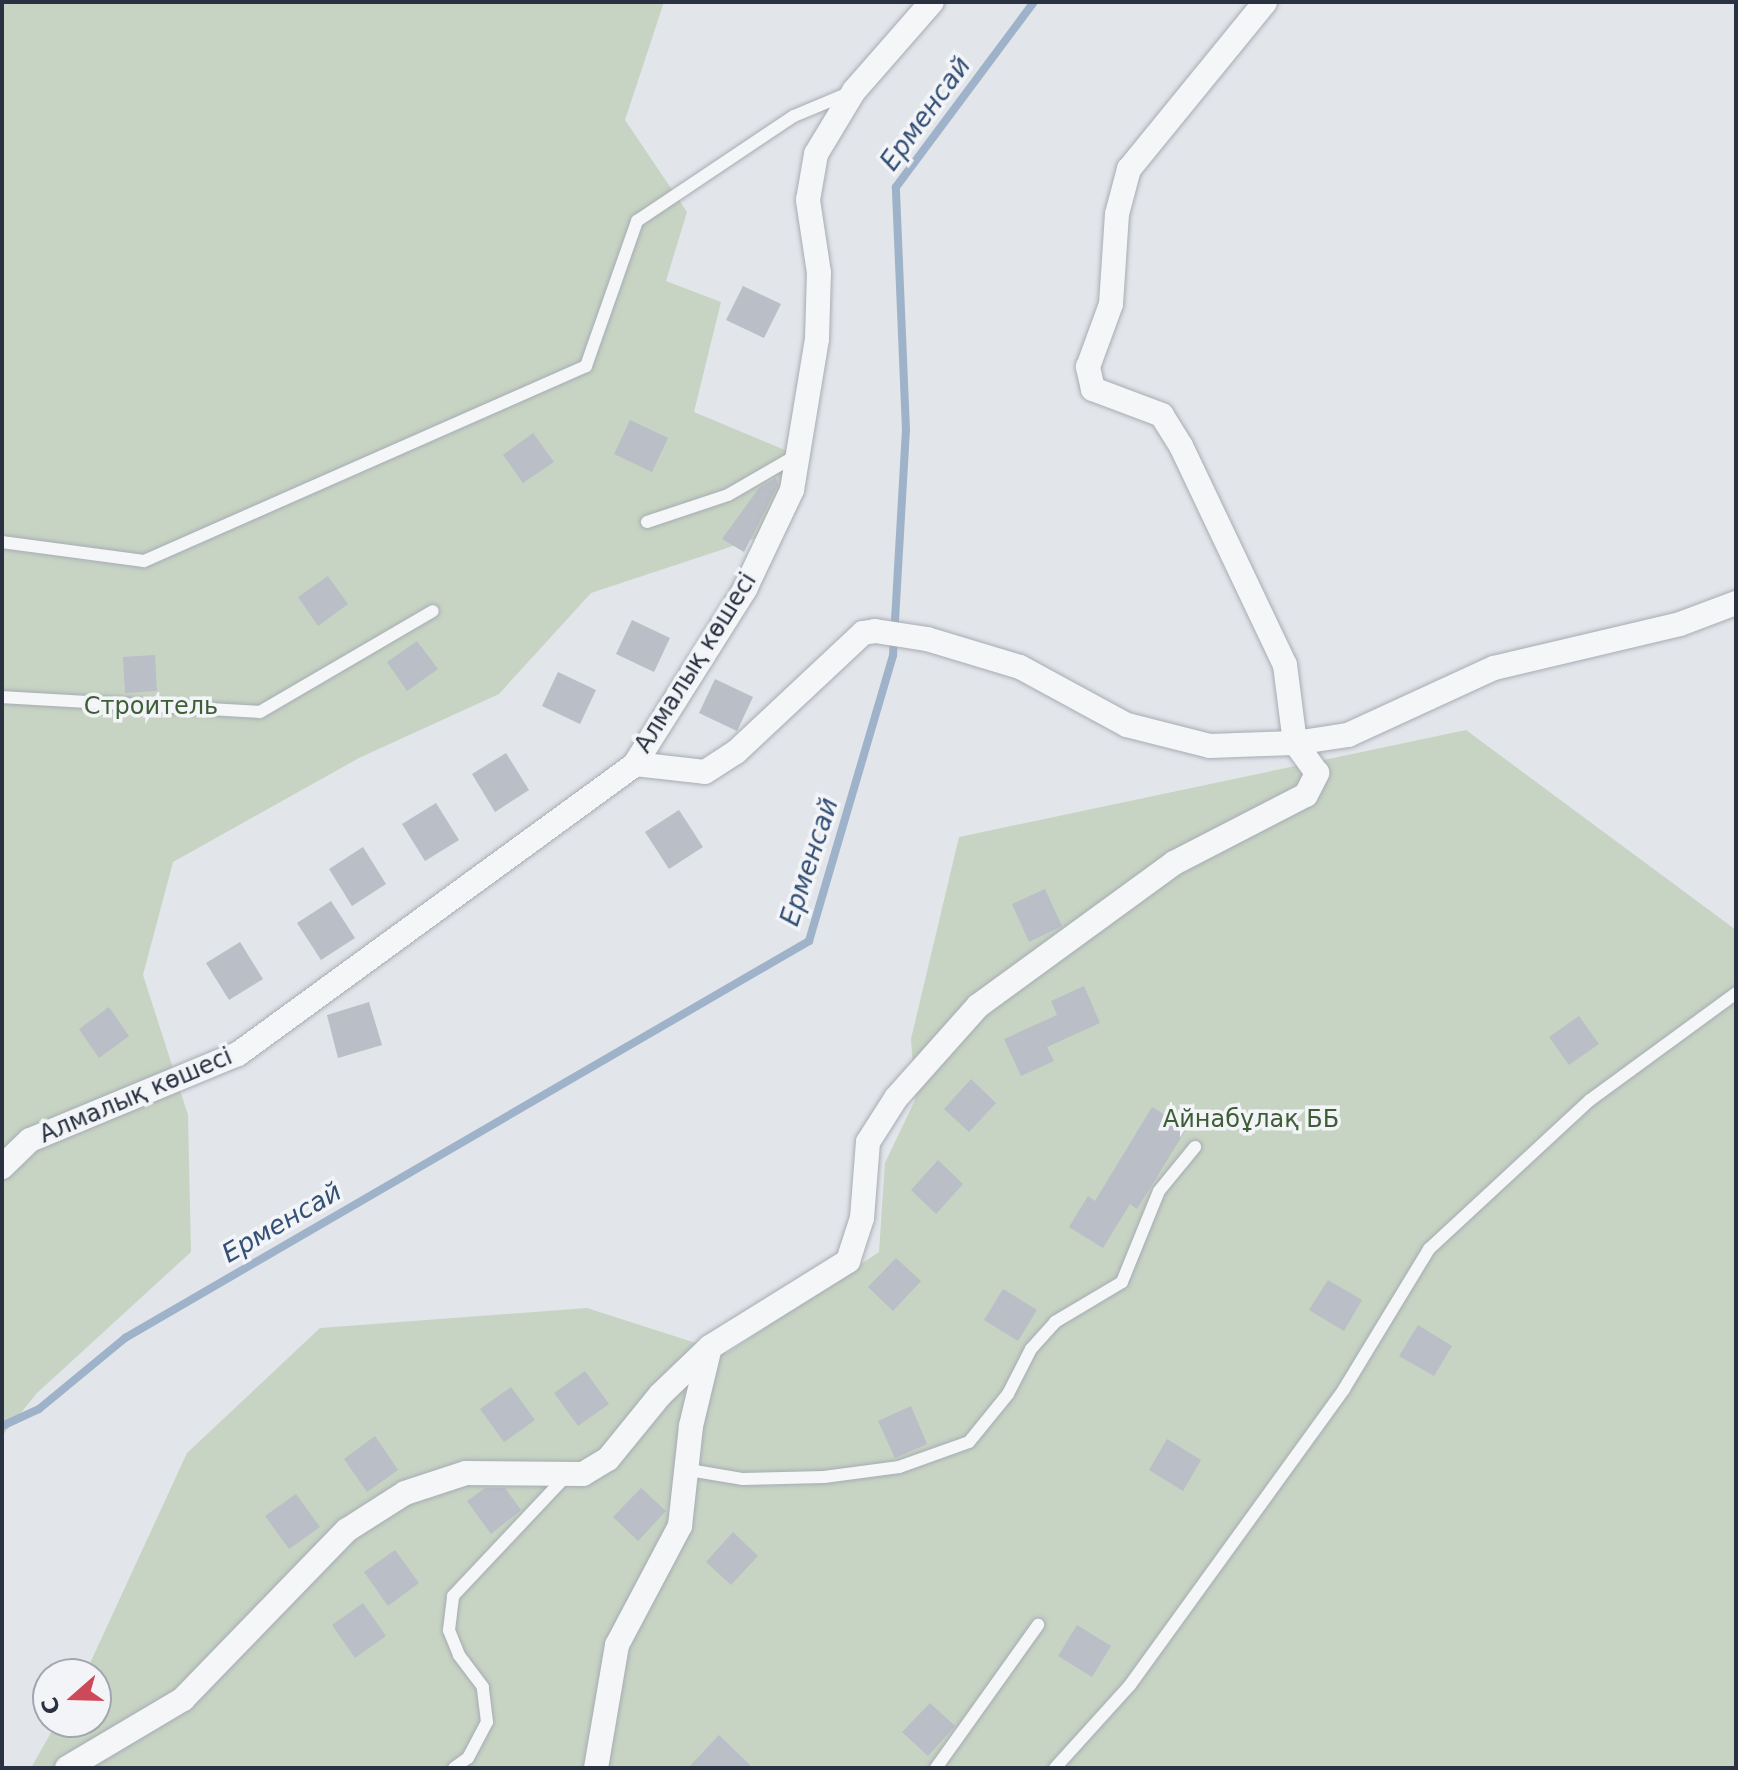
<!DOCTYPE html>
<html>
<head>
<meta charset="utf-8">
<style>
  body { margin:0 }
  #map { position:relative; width:1738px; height:1770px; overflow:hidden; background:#e2e5ea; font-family:"DejaVu Sans",sans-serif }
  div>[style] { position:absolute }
  .green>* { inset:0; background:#c7d4c3 }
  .stream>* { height:8px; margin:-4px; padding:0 4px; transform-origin:4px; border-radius:4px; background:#9eb2c9 }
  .building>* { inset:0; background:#b9bec7 }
  .roads { filter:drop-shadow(0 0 2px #a7acb4) drop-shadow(0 0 2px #a7acb4) }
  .lane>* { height:12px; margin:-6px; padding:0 6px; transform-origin:6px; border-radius:6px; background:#f5f6f8 }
  .street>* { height:24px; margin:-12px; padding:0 12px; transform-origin:12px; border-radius:12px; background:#f5f6f8 }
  span { translate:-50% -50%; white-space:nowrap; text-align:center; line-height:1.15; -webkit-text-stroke:7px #f2f4f7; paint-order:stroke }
  .street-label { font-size:24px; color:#2a3242 }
  .park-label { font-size:24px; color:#3e5e38 }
  .water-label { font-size:26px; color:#355076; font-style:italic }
  .frame { position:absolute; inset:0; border:4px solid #2a3242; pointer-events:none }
  .north { position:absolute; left:32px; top:1658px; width:80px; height:80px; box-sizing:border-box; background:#f2f4f7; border:2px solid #a2a6af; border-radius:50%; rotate:250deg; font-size:22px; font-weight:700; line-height:32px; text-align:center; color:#2a3242 }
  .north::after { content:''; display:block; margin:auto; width:28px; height:36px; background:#cd495a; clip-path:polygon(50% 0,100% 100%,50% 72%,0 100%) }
</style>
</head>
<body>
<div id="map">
  <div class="green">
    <i style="clip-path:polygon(2px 2px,664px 2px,625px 120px,687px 212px,666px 281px,721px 302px,694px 412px,797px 455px,772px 533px,591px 593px,499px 694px,359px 758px,173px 862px,143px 975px,188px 1115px,191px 1252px,37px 1393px,2px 1436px)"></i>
    <i style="clip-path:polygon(1466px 730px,1736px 930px,1736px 1768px,31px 1768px,57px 1722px,96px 1722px,96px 1674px,85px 1674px,187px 1453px,320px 1328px,587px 1308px,727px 1353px,879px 1252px,885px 1163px,915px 1100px,911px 1039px,959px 837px)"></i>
  </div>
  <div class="stream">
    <i style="left:2px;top:1426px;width:41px;rotate:-24.7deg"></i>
    <i style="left:39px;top:1409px;width:112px;rotate:-39.5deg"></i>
    <i style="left:125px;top:1338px;width:791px;rotate:-30.13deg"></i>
    <i style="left:809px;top:941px;width:298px;rotate:-73.6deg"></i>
    <i style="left:893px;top:655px;width:225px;rotate:-86.7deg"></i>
    <i style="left:906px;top:430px;width:243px;rotate:-92.4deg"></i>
    <i style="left:896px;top:187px;width:231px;rotate:-53.3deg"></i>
  </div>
  <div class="building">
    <i style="clip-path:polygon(743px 286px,781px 304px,764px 338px,726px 320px)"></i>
    <i style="clip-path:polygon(630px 420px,668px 438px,652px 472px,614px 454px)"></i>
    <i style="clip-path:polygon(533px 433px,554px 462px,523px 483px,503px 455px)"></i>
    <i style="clip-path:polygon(776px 478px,778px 485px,744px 552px,722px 539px,759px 488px)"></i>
    <i style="clip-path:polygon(328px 576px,348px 604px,318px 626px,298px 597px)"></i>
    <i style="clip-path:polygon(632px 620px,670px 638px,654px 672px,616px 654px)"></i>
    <i style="clip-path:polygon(417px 641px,438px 669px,407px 691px,387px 662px)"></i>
    <i style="clip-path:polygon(155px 655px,157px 691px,125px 693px,123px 657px)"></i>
    <i style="clip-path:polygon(558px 672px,596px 690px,580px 724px,542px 706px)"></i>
    <i style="clip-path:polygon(715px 679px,753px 697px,737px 731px,699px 713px)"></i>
    <i style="clip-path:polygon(506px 753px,529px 790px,495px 812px,472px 774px)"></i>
    <i style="clip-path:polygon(436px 803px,459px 840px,425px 861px,402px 824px)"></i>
    <i style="clip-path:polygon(679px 810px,703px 847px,669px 869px,645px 832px)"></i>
    <i style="clip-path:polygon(363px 847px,386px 884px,352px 906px,329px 869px)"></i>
    <i style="clip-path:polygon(1045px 889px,1062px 926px,1029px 942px,1012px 904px)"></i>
    <i style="clip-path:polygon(331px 901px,355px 938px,321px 960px,297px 923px)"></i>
    <i style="clip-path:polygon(240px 942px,263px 979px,229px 1000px,206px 963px)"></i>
    <i style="clip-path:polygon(1084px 986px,1100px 1023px,1047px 1047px,1054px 1061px,1021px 1076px,1004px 1039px,1057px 1015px,1051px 1001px)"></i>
    <i style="clip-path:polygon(369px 1002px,382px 1045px,338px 1058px,327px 1015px)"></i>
    <i style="clip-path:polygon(109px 1007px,129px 1036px,99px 1058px,79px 1029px)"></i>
    <i style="clip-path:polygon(1579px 1016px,1599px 1044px,1569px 1065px,1549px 1037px)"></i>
    <i style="clip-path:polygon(971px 1079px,996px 1103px,969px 1132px,944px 1109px)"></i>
    <i style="clip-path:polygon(1152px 1107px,1187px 1128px,1137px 1209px,1130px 1204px,1103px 1248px,1069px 1227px,1088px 1196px,1095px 1201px)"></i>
    <i style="clip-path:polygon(938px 1160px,963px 1184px,936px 1214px,911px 1190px)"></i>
    <i style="clip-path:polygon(896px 1258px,921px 1281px,893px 1311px,868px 1287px)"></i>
    <i style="clip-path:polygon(1328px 1280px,1362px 1300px,1344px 1331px,1309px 1310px)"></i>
    <i style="clip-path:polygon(1003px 1289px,1037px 1310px,1018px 1341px,984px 1320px)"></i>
    <i style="clip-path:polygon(1418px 1325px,1452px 1346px,1434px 1376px,1399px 1356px)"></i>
    <i style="clip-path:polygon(585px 1371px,609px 1404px,578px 1426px,554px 1393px)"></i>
    <i style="clip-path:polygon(511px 1387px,535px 1420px,504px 1442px,480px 1409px)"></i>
    <i style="clip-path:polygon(911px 1406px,927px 1444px,895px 1458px,878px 1421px)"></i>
    <i style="clip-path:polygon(375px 1436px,398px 1470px,367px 1492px,344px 1459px)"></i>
    <i style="clip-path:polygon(1167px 1439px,1201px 1460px,1183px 1491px,1149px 1470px)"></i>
    <i style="clip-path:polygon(485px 1488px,505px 1488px,521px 1510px,491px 1534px,467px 1501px)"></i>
    <i style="clip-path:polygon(641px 1488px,666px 1511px,638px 1541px,613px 1517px)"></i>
    <i style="clip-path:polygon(296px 1494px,320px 1527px,289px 1549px,265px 1516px)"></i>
    <i style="clip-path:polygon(733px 1532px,758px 1556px,731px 1585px,706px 1562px)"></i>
    <i style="clip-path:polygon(395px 1550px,419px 1583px,388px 1606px,364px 1572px)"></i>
    <i style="clip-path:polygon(363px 1603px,386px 1636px,355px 1658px,332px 1625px)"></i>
    <i style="clip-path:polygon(1077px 1625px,1111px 1646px,1092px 1677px,1058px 1656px)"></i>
    <i style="clip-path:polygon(930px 1703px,955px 1726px,928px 1756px,902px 1732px)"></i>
    <i style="clip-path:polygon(719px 1735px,753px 1768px,688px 1768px)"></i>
  </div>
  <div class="roads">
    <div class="lane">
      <i style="left:647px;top:522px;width:85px;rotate:-18.4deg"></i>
      <i style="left:728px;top:495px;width:80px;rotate:-30.1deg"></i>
      <i style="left:2px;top:542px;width:143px;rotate:7.6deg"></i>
      <i style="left:144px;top:561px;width:483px;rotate:-23.8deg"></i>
      <i style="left:586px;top:366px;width:154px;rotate:-70.6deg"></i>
      <i style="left:637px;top:221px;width:189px;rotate:-33.8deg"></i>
      <i style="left:794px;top:116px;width:60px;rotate:-22.7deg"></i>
      <i style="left:2px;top:697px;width:258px;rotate:3.3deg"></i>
      <i style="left:260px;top:712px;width:200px;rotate:-30.3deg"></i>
      <i style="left:689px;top:1470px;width:55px;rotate:9.5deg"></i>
      <i style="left:743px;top:1479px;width:81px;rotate:-1.4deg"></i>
      <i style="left:824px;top:1477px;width:76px;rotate:-7.6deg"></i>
      <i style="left:899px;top:1467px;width:74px;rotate:-19.7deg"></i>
      <i style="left:969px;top:1442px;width:62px;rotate:-50.9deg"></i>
      <i style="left:1008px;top:1394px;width:51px;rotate:-62.9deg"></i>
      <i style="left:1031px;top:1349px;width:36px;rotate:-48deg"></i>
      <i style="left:1055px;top:1322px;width:78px;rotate:-30.8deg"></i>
      <i style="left:1122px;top:1282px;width:98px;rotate:-67.9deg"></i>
      <i style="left:1159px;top:1191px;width:57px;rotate:-50.7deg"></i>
      <i style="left:454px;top:1768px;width:17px;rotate:-36deg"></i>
      <i style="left:468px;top:1758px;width:41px;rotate:-62.2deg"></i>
      <i style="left:487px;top:1722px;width:35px;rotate:-97deg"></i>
      <i style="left:483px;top:1687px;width:40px;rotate:-127deg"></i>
      <i style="left:459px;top:1655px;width:27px;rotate:-112deg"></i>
      <i style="left:449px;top:1630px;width:34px;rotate:-83deg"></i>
      <i style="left:453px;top:1596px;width:166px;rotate:-46.7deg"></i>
      <i style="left:936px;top:1768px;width:176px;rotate:-54.5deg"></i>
      <i style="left:1055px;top:1768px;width:112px;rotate:-47.9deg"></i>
      <i style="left:1130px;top:1685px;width:365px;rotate:-54.1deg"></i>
      <i style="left:1344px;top:1389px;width:164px;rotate:-58.7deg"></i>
      <i style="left:1429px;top:1249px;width:219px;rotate:-42.8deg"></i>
      <i style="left:1590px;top:1100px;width:181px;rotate:-36.2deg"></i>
    </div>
    <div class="street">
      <i style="left:635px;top:764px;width:70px;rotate:6.5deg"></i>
      <i style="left:705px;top:772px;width:37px;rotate:-33deg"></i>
      <i style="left:736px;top:752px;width:174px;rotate:-43.1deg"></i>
      <i style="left:863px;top:633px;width:12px;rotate:-9deg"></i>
      <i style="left:875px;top:631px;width:53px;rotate:8.7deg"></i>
      <i style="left:927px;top:639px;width:97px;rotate:16.8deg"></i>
      <i style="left:1020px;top:667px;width:122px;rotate:28.5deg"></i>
      <i style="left:1127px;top:725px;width:86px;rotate:14.2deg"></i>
      <i style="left:1210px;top:746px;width:85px;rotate:-2deg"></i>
      <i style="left:1295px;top:743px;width:54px;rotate:-8.6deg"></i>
      <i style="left:1348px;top:735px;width:161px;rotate:-24.7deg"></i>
      <i style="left:1494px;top:668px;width:191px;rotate:-13.3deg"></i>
      <i style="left:1680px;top:624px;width:60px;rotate:-20.6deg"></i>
      <i style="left:2px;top:1167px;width:39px;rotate:-44deg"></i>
      <i style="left:30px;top:1140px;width:225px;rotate:-22.5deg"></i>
      <i style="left:238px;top:1054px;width:492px;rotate:-36.1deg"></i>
      <i style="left:635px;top:764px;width:207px;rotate:-57.8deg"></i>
      <i style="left:745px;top:589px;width:110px;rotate:-64.6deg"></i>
      <i style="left:792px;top:490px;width:153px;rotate:-80.6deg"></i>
      <i style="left:817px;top:339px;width:66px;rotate:-88.3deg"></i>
      <i style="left:819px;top:273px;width:74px;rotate:-98.6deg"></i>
      <i style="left:808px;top:200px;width:47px;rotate:-80.1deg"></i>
      <i style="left:816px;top:154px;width:74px;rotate:-58.9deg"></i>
      <i style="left:854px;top:91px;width:118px;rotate:-48.8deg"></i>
      <i style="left:67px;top:1768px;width:135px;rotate:-30.7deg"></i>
      <i style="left:183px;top:1699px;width:235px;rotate:-45.9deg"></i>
      <i style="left:347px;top:1530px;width:69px;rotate:-32.5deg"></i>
      <i style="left:405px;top:1493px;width:64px;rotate:-18.2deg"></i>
      <i style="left:466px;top:1473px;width:117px;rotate:0.5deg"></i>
      <i style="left:583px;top:1474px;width:29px;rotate:-31deg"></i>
      <i style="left:608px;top:1459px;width:82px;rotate:-50.9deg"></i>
      <i style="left:660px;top:1395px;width:69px;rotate:-43.8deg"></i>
      <i style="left:710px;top:1347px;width:163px;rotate:-31.9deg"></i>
      <i style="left:848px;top:1261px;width:45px;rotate:-72deg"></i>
      <i style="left:862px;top:1218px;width:76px;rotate:-85.5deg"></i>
      <i style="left:868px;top:1142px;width:52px;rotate:-57.5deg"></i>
      <i style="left:896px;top:1098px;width:123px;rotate:-48.3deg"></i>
      <i style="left:978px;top:1006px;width:243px;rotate:-36.1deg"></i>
      <i style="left:1174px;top:863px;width:148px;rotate:-27.3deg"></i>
      <i style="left:1306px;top:795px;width:25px;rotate:-63deg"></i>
      <i style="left:1317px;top:773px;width:37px;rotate:-126deg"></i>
      <i style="left:1295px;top:743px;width:79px;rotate:-97.3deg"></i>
      <i style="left:1285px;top:665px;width:242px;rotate:-115.4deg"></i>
      <i style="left:1181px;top:446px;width:36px;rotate:-122deg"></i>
      <i style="left:1162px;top:415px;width:74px;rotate:-159.4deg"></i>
      <i style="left:1093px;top:389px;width:23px;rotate:-103deg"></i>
      <i style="left:1088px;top:367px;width:67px;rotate:-69.9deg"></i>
      <i style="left:1111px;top:304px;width:90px;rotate:-86.2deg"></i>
      <i style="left:1117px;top:214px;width:47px;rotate:-75.1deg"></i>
      <i style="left:1129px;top:169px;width:215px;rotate:-50.8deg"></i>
      <i style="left:596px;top:1768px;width:125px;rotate:-80.3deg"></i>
      <i style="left:617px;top:1645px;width:135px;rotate:-62.1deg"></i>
      <i style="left:680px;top:1526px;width:101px;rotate:-83.7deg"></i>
      <i style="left:691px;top:1426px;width:81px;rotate:-76.5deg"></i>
    </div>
  </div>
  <div class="street-label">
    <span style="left:696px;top:663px;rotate:-58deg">Алмалық көшесі</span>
    <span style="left:136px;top:1096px;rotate:-23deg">Алмалық көшесі</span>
  </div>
  <div class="park-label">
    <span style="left:151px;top:707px">Строитель</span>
    <span style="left:1251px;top:1120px">Айнабұлақ ББ</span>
  </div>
  <div class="water-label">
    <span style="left:926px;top:114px;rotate:-54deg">Ерменсай</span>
    <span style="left:810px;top:862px;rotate:-72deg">Ерменсай</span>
    <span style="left:282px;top:1223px;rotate:-30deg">Ерменсай</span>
  </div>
  <div class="frame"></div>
  <div class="north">С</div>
</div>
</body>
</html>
